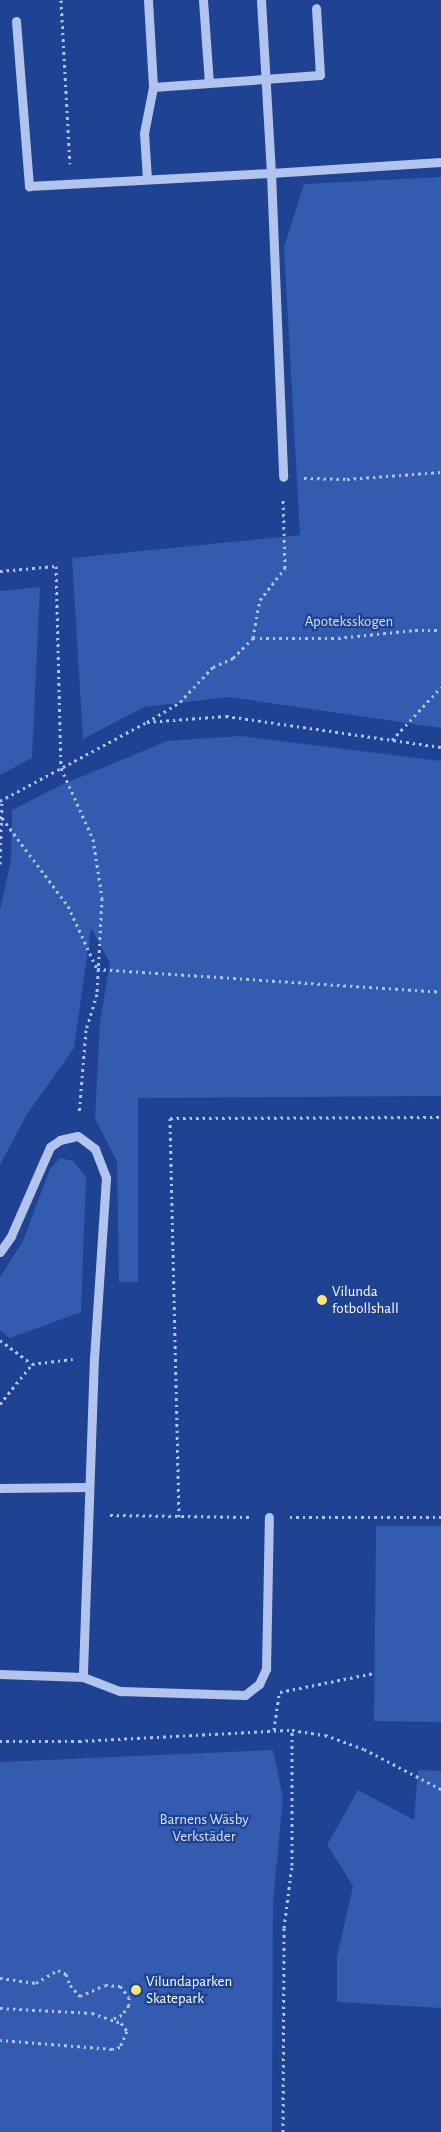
<!DOCTYPE html>
<html>
<head>
<meta charset="utf-8">
<style>
  body { margin:0 }
  #map { position:relative; width:441px; height:2132px; overflow:hidden; background:#1f4292; font-family:"Alegreya Sans",sans-serif }
  div>[style] { position:absolute }
  .green>* { inset:0; background:#335bb0 }
  .path>* { height:3px; margin-top:-1.5px; transform-origin:0; background:repeating-linear-gradient(90deg,#b1c4ee 0 2.5px,transparent 0 6.5px) }
  .minor>* { height:9px; margin:-4.5px; padding:0 4.5px; transform-origin:4.5px; border-radius:4.5px; background:#b1c4ee }
  .dots>* { width:14px; height:14px; translate:-50% -50%; box-sizing:border-box; border:2px solid #1f4292; border-radius:50% }
  span { translate:-50% -50%; white-space:nowrap; text-align:center; line-height:1.15; -webkit-text-stroke:4.5px #1f4292; paint-order:stroke }
  .park-label { font-size:15px; color:#d7e2fa }
  .poi-label { font-size:15px; color:#fff }
  .left { translate:0 -50%; text-align:left }
</style>
</head>
<body>
<div id="map">
  <div class="green">
    <i style="clip-path:polygon(441px 177px,441px 728px,228px 697px,144px 707px,83px 739px,72px 558px,300px 535px,284px 247px,304px 184px)"></i>
    <i style="clip-path:polygon(40px 587px,32px 758px,0 775px,0 591px)"></i>
    <i style="clip-path:polygon(240px 736px,441px 761px,441px 1096px,138px 1098px,138px 1282px,119px 1282px,117px 1161px,95px 1119px,100px 1021px,110px 963px,91px 928px,74px 1048px,27px 1114px,0 1165px,0 910px,11px 859px,12px 810px,59px 786px,167px 741px)"></i>
    <i style="clip-path:polygon(60px 1158px,73px 1161px,86px 1177px,81px 1312px,10px 1338px,0 1330px,0 1277px,23px 1241px,50px 1169px)"></i>
    <i style="clip-path:polygon(376px 1526px,441px 1526px,441px 1722px,374px 1721px)"></i>
    <i style="clip-path:polygon(273px 1750px,283px 1798px,273px 1902px,272px 2132px,0 2132px,0 1762px)"></i>
    <i style="clip-path:polygon(418px 1770px,441px 1771px,441px 2008px,337px 2002px,337px 1957px,353px 1886px,327px 1845px,358px 1790px,414px 1820px)"></i>
  </div>
  <div class="path">
    <i style="left:61px;top:0;width:164px;rotate:86.9deg"></i>
    <i style="left:304px;top:478px;width:43px;rotate:1.3deg"></i>
    <i style="left:347px;top:479px;width:94px;rotate:-4.3deg"></i>
    <i style="left:0;top:571px;width:56px;rotate:-5.1deg"></i>
    <i style="left:56px;top:566px;width:202px;rotate:88.6deg"></i>
    <i style="left:61px;top:768px;width:78px;rotate:65.7deg"></i>
    <i style="left:93px;top:839px;width:60px;rotate:81.3deg"></i>
    <i style="left:102px;top:898px;width:96px;rotate:93deg"></i>
    <i style="left:97px;top:994px;width:38px;rotate:107deg"></i>
    <i style="left:86px;top:1030px;width:85px;rotate:94.7deg"></i>
    <i style="left:253px;top:638px;width:85px"></i>
    <i style="left:338px;top:638px;width:77px;rotate:-5.9deg"></i>
    <i style="left:415px;top:630px;width:26px"></i>
    <i style="left:147px;top:722px;width:39px;rotate:-31deg"></i>
    <i style="left:180px;top:702px;width:48px;rotate:-46.7deg"></i>
    <i style="left:213px;top:667px;width:22px;rotate:-24deg"></i>
    <i style="left:233px;top:658px;width:28px;rotate:-45deg"></i>
    <i style="left:253px;top:638px;width:39px;rotate:-80deg"></i>
    <i style="left:260px;top:600px;width:41px;rotate:-52deg"></i>
    <i style="left:285px;top:568px;width:71px;rotate:-91.6deg"></i>
    <i style="left:392px;top:740px;width:72px;rotate:-47.2deg"></i>
    <i style="left:0;top:801px;width:167px;rotate:-28.3deg"></i>
    <i style="left:147px;top:722px;width:79px;rotate:-4.3deg"></i>
    <i style="left:226px;top:716px;width:217px;rotate:8.2deg"></i>
    <i style="left:2px;top:818px;width:110px;rotate:53.1deg"></i>
    <i style="left:68px;top:906px;width:69px;rotate:65.3deg"></i>
    <i style="left:0;top:864px;width:64px;rotate:-88.2deg"></i>
    <i style="left:97px;top:969px;width:345px;rotate:3.8deg"></i>
    <i style="left:0;top:1340px;width:40px;rotate:37deg"></i>
    <i style="left:0;top:1404px;width:51px;rotate:-51.3deg"></i>
    <i style="left:32px;top:1364px;width:41px;rotate:-7deg"></i>
    <i style="left:110px;top:1515px;width:139px;rotate:0.8deg"></i>
    <i style="left:179px;top:1517px;width:399px;rotate:-91.3deg"></i>
    <i style="left:170px;top:1118px;width:271px;rotate:-0.2deg"></i>
    <i style="left:290px;top:1517px;width:151px"></i>
    <i style="left:280px;top:1692px;width:96px;rotate:-11.4deg"></i>
    <i style="left:274px;top:1730px;width:36px;rotate:-82deg"></i>
    <i style="left:0;top:1741px;width:79px"></i>
    <i style="left:79px;top:1741px;width:213px;rotate:-3deg"></i>
    <i style="left:292px;top:1730px;width:33px;rotate:9deg"></i>
    <i style="left:325px;top:1735px;width:41px;rotate:19.7deg"></i>
    <i style="left:364px;top:1749px;width:87px;rotate:27.5deg"></i>
    <i style="left:0;top:1978px;width:36px;rotate:8deg"></i>
    <i style="left:36px;top:1983px;width:26px;rotate:-31deg"></i>
    <i style="left:58px;top:1970px;width:9px;rotate:27deg"></i>
    <i style="left:66px;top:1974px;width:12px;rotate:70deg"></i>
    <i style="left:70px;top:1985px;width:15px;rotate:48deg"></i>
    <i style="left:80px;top:1996px;width:27px;rotate:-24deg"></i>
    <i style="left:105px;top:1985px;width:15px;rotate:4deg"></i>
    <i style="left:120px;top:1986px;width:14px;rotate:51deg"></i>
    <i style="left:129px;top:1997px;width:8px;rotate:90deg"></i>
    <i style="left:129px;top:2005px;width:12px;rotate:125deg"></i>
    <i style="left:122px;top:2015px;width:11px;rotate:158deg"></i>
    <i style="left:0;top:2008px;width:92px;rotate:3.1deg"></i>
    <i style="left:92px;top:2013px;width:31px;rotate:19deg"></i>
    <i style="left:121px;top:2023px;width:10px;rotate:53deg"></i>
    <i style="left:127px;top:2031px;width:17px;rotate:114deg"></i>
    <i style="left:120px;top:2047px;width:8px;rotate:166deg"></i>
    <i style="left:112px;top:2049px;width:112px;rotate:-175.4deg"></i>
    <i style="left:283px;top:2132px;width:204px;rotate:-89.7deg"></i>
    <i style="left:284px;top:1928px;width:64px;rotate:-82.8deg"></i>
    <i style="left:292px;top:1865px;width:135px;rotate:-90deg"></i>
  </div>
  <div class="minor">
    <i style="left:148px;top:0;width:87px;rotate:86.7deg"></i>
    <i style="left:153px;top:87px;width:167px;rotate:-4.1deg"></i>
    <i style="left:320px;top:75px;width:67px;rotate:-93.4deg"></i>
    <i style="left:203px;top:0;width:83px;rotate:85.9deg"></i>
    <i style="left:261px;top:0;width:173px;rotate:86.7deg"></i>
    <i style="left:271px;top:173px;width:170px;rotate:-3.7deg"></i>
    <i style="left:16px;top:21px;width:166px;rotate:85.5deg"></i>
    <i style="left:29px;top:186px;width:242px;rotate:-3.1deg"></i>
    <i style="left:271px;top:173px;width:304px;rotate:87.7deg"></i>
    <i style="left:147px;top:179px;width:46px;rotate:-93.7deg"></i>
    <i style="left:144px;top:133px;width:47px;rotate:-78.9deg"></i>
    <i style="left:0;top:1252px;width:19px;rotate:-55deg"></i>
    <i style="left:11px;top:1236px;width:97px;rotate:-66.3deg"></i>
    <i style="left:50px;top:1147px;width:12px;rotate:-35deg"></i>
    <i style="left:60px;top:1140px;width:18px;rotate:-13deg"></i>
    <i style="left:78px;top:1136px;width:21px;rotate:37deg"></i>
    <i style="left:95px;top:1149px;width:31px;rotate:69deg"></i>
    <i style="left:106px;top:1178px;width:179px;rotate:93.8deg"></i>
    <i style="left:94px;top:1357px;width:320px;rotate:92deg"></i>
    <i style="left:83px;top:1677px;width:83px;rotate:-177.9deg"></i>
    <i style="left:0;top:1488px;width:88px;rotate:-0.7deg"></i>
    <i style="left:83px;top:1677px;width:40px;rotate:21deg"></i>
    <i style="left:120px;top:1691px;width:125px;rotate:1.8deg"></i>
    <i style="left:245px;top:1695px;width:18px;rotate:-38deg"></i>
    <i style="left:259px;top:1684px;width:17px;rotate:-65deg"></i>
    <i style="left:266px;top:1669px;width:152px;rotate:-88.9deg"></i>
  </div>
  <div class="dots">
    <i style="left:322px;top:1300px;background:#fbe671"></i>
    <i style="left:136px;top:1990px;background:#fbe671"></i>
  </div>
  <div class="park-label">
    <span style="left:349px;top:622px">Apoteksskogen</span>
    <span style="left:204px;top:1828px">Barnens Wäsby<br>Verkstäder</span>
  </div>
  <div class="poi-label">
    <span class="left" style="left:332px;top:1300px">Vilunda<br>fotbollshall</span>
    <span class="left" style="left:146px;top:1990px">Vilundaparken<br>Skatepark</span>
  </div>
</div>
</body>
</html>
